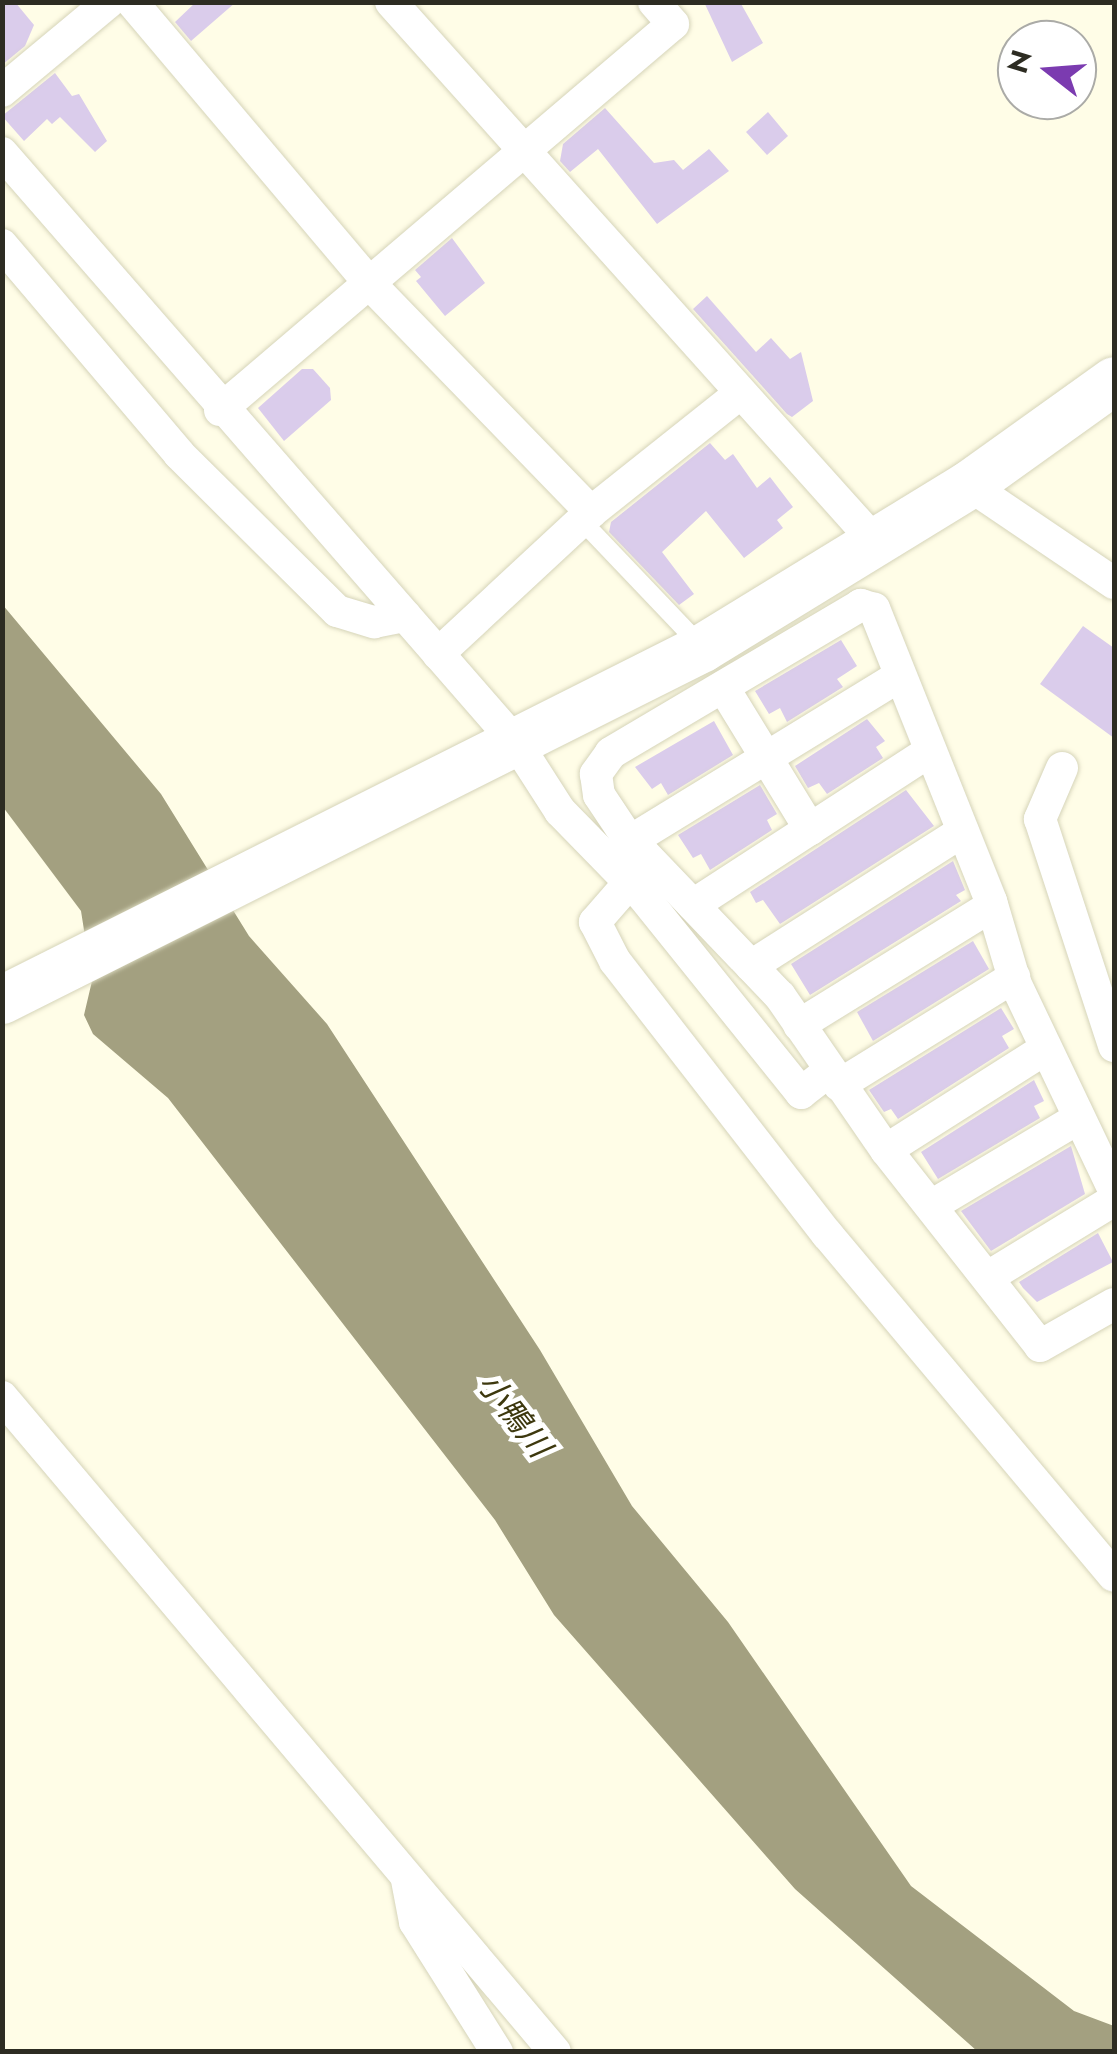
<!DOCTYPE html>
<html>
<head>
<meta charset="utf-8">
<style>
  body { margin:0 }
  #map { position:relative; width:1117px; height:2054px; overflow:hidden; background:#fffde7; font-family:Jost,"Noto Sans JP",sans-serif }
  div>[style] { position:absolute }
  .water>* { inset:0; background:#a3a080 }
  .building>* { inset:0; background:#dacceb }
  .roads { filter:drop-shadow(0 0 2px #d6d4b9) drop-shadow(0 0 2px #d6d4b9) }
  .lane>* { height:18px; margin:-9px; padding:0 9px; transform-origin:9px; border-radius:9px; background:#fff }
  .street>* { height:32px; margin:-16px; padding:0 16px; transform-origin:16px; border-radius:16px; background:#fff }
  .secondary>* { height:48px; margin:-24px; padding:0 24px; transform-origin:24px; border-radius:24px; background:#fff }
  span { translate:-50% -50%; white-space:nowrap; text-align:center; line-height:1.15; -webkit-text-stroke:9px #fff; paint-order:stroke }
  .water-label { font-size:32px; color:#3d380e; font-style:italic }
  .frame { position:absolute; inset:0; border:5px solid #2d2c22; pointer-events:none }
  .north { position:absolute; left:997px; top:20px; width:100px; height:100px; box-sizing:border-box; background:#fff; border:2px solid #ababa7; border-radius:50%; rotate:287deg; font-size:28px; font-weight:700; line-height:40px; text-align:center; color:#2d2c22 }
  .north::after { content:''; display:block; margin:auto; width:35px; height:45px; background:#7b3bb0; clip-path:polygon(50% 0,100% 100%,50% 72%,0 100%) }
</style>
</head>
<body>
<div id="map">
  <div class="water">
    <i style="clip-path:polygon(2px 604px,161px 794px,249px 936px,327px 1024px,540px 1350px,632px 1506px,728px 1622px,911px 1886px,1074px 2011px,1114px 2026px,1114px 2051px,977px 2051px,795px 1889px,554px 1615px,495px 1520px,168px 1098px,93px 1034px,84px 1015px,92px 981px,81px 911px,3px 807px)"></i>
  </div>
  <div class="building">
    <i style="clip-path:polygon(2px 2px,15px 2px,34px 25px,25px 46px,2px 65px)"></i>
    <i style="clip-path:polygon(196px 2px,236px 2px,191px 41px,175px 22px)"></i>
    <i style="clip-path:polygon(704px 2px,740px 2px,763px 43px,732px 62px)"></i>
    <i style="clip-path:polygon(55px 73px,72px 96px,79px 94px,107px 141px,95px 152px,60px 117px,52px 124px,47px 119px,24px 141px,2px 116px)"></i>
    <i style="clip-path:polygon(605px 108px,654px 163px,674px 160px,683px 170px,709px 149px,729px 171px,657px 224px,598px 149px,570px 172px,560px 161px,563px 144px)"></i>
    <i style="clip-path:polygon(768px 112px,788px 136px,767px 155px,746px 132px)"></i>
    <i style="clip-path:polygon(452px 238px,485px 283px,445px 316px,416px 281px,421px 277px,415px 270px)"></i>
    <i style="clip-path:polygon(707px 296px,756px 352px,771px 338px,790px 359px,801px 352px,813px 401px,792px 417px,787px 414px,693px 309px)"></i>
    <i style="clip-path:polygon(302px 369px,313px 369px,330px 388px,331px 400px,284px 441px,258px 408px)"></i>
    <i style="clip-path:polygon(710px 443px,725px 460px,733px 454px,757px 488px,770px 477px,793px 507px,777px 520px,783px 528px,744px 558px,706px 511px,662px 552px,694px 594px,679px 605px,609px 532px,611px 522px)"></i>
    <i style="clip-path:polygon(1083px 626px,1114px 648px,1114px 738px,1040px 684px)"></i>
    <i style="clip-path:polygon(841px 640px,857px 666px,837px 679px,843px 687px,787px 722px,780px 708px,769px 714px,755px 691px)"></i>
    <i style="clip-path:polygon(867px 719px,885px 741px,876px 747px,883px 758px,827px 794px,819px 783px,808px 788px,795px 766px)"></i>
    <i style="clip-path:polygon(714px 721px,733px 755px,668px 795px,661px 783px,652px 789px,635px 767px)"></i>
    <i style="clip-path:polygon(760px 785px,777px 814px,767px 820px,772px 830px,710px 870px,701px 854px,693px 858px,678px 835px)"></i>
    <i style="clip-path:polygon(906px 790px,934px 826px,780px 924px,763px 900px,756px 903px,750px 892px)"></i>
    <i style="clip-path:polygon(953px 861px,965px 890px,956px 895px,961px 901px,810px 995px,791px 964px)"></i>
    <i style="clip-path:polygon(973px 941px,989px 969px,873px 1041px,857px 1012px)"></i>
    <i style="clip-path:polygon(1001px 1008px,1014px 1029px,1002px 1036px,1009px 1048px,898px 1119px,891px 1109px,884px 1112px,869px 1090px)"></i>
    <i style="clip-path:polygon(1034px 1080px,1044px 1101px,1034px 1106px,1040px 1118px,938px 1179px,921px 1152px)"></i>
    <i style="clip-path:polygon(1071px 1146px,1085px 1194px,991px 1251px,961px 1211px)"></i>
    <i style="clip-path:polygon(1098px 1233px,1113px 1262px,1037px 1302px,1023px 1288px,1019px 1282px)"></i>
  </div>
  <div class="roads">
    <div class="lane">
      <i style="left:582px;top:521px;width:175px;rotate:46.4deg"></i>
    </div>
    <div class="street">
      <i style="left:132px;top:2px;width:369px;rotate:49.8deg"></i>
      <i style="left:370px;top:284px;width:318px;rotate:45.9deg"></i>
      <i style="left:391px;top:2px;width:727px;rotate:48.12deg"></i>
      <i style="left:2px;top:91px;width:139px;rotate:-39.8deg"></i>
      <i style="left:2px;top:153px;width:784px;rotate:48.93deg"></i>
      <i style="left:517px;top:744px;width:80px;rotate:57.3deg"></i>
      <i style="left:560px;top:811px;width:117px;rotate:45.7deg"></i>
      <i style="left:642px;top:895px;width:254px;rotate:51.2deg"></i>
      <i style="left:801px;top:1093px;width:36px;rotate:-38deg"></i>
      <i style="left:2px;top:245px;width:274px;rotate:49.7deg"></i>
      <i style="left:179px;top:454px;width:223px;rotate:44.8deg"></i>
      <i style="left:337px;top:611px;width:39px;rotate:17deg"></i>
      <i style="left:374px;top:622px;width:32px;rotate:-11deg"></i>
      <i style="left:220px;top:410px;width:595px;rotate:-40.43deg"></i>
      <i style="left:673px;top:24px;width:29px;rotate:-131deg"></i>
      <i style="left:969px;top:485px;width:175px;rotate:34.1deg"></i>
      <i style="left:438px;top:654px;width:209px;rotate:-42.9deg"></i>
      <i style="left:591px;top:512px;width:188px;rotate:-38.5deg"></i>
      <i style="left:723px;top:687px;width:167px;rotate:58.5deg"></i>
      <i style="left:1062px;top:768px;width:56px;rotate:113.3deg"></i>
      <i style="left:1040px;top:819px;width:239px;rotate:71.9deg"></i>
      <i style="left:632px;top:840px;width:314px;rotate:-31.5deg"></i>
      <i style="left:629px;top:883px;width:52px;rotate:131.1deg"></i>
      <i style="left:595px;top:922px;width:44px;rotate:62.9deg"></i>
      <i style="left:615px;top:961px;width:346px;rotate:52.2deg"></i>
      <i style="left:827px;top:1234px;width:446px;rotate:50deg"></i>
      <i style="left:693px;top:905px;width:283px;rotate:-33deg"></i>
      <i style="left:751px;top:966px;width:251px;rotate:-32.5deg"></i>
      <i style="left:799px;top:1025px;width:227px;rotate:-31.7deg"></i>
      <i style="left:839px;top:1085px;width:206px;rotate:-31.7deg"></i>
      <i style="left:886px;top:1150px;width:188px;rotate:-32.4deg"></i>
      <i style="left:1114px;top:1190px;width:230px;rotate:-115.5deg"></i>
      <i style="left:1015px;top:982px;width:84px;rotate:-106.5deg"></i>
      <i style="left:991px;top:901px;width:315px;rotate:-111.8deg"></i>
      <i style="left:874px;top:609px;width:14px;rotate:-163deg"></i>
      <i style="left:861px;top:605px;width:291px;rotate:149.4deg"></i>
      <i style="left:611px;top:753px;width:26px;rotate:126deg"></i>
      <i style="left:596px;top:774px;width:21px;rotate:82deg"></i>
      <i style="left:599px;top:795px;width:47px;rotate:56.3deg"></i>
      <i style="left:625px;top:834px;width:224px;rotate:46.3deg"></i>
      <i style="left:780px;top:996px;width:187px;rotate:55.5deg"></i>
      <i style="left:886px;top:1150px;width:249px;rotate:51.8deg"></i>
      <i style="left:1040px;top:1346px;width:85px;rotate:-29.6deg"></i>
      <i style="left:931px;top:1206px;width:170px;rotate:-30.8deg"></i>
      <i style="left:988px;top:1277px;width:148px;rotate:-31.4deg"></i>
      <i style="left:2px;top:1397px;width:857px;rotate:49.83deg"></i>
      <i style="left:407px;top:1880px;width:43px;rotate:79.2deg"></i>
      <i style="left:415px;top:1922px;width:154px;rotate:57.8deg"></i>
    </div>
    <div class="secondary">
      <i style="left:2px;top:1000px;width:784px;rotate:-26.66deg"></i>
      <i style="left:703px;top:648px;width:312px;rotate:-31.5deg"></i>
      <i style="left:969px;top:485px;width:178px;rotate:-35.6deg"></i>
    </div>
  </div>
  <div class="water-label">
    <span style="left:514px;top:1415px;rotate:52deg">小鴨川</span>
  </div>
  <div class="frame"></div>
  <div class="north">N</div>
</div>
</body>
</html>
